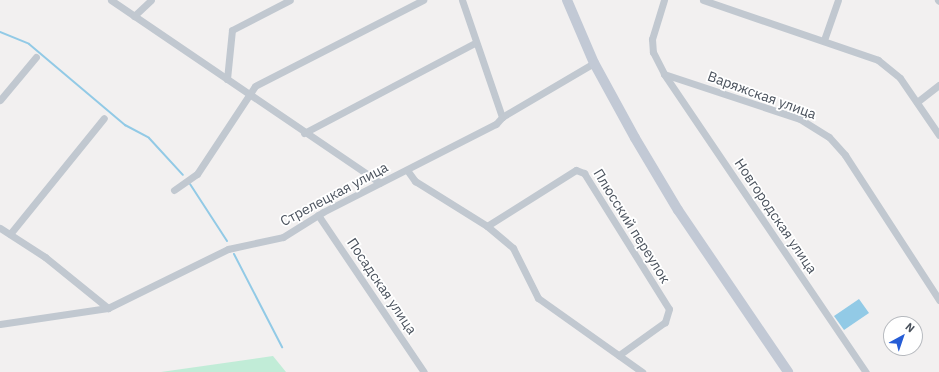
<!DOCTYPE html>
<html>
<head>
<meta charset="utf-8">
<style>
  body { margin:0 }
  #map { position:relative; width:939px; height:372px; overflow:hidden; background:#f2f0f0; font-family:"IBM Plex Sans",sans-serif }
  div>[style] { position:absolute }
  .green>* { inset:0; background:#c1ecd7 }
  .water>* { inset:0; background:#92cae6 }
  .stream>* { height:2px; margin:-1px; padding:0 1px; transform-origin:1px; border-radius:1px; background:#92cae6 }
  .minor>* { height:7px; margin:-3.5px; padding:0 3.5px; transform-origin:3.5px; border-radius:3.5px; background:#c1c8d0 }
  .secondary>* { height:10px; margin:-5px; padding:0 5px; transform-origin:5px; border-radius:5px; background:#c2c9d5 }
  span { translate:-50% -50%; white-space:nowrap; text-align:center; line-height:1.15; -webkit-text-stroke:3.5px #fff; paint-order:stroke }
  .street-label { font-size:14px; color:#49515c }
  .north { position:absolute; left:883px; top:316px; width:40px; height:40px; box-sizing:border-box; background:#fff; border:1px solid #b6b9be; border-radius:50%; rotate:40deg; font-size:11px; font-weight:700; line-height:16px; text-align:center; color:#49515c }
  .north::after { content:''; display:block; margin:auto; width:14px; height:18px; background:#265dd6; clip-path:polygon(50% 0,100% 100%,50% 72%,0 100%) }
</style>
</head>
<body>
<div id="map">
  <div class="green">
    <i style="clip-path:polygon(273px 356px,286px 372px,161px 372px)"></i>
  </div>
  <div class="water">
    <i style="clip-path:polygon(859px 299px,869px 313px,844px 330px,834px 316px)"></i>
  </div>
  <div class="stream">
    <i style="left:0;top:32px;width:31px;rotate:22deg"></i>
    <i style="left:29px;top:44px;width:126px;rotate:40.2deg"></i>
    <i style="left:125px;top:125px;width:27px;rotate:28deg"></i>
    <i style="left:149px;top:138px;width:50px;rotate:47.4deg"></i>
    <i style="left:190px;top:184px;width:68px;rotate:57deg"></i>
    <i style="left:234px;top:254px;width:105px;rotate:62.7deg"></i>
  </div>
  <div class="minor">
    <i style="left:111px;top:0;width:325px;rotate:34.2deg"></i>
    <i style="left:462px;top:0;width:124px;rotate:71.1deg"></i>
    <i style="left:664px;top:0;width:41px;rotate:107.1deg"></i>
    <i style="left:652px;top:39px;width:13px;rotate:86deg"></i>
    <i style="left:653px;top:52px;width:25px;rotate:63deg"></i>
    <i style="left:664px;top:74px;width:143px;rotate:18.3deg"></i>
    <i style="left:800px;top:119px;width:34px;rotate:32deg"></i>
    <i style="left:829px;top:137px;width:24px;rotate:48deg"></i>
    <i style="left:845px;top:155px;width:173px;rotate:57deg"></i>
    <i style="left:703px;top:0;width:185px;rotate:18.9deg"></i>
    <i style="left:878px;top:60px;width:28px;rotate:39deg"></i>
    <i style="left:900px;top:78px;width:69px;rotate:55.6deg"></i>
    <i style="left:938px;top:0;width:1px;rotate:45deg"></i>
    <i style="left:134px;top:16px;width:23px;rotate:-43deg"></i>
    <i style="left:824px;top:40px;width:42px;rotate:-70.7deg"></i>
    <i style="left:664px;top:74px;width:360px;rotate:55.9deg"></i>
    <i style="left:227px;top:79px;width:49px;rotate:-84.2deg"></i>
    <i style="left:232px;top:30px;width:65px;rotate:-27.3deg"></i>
    <i style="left:0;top:100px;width:56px;rotate:-50.1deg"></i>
    <i style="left:917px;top:102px;width:28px;rotate:-38deg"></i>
    <i style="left:304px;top:133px;width:193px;rotate:-27.8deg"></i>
    <i style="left:407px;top:170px;width:14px;rotate:54deg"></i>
    <i style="left:415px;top:181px;width:85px;rotate:32deg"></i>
    <i style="left:487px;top:226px;width:34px;rotate:40deg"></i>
    <i style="left:513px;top:248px;width:56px;rotate:63.4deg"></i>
    <i style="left:538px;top:298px;width:128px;rotate:35.4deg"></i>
    <i style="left:174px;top:190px;width:28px;rotate:-35deg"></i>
    <i style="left:197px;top:174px;width:105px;rotate:-56.6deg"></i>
    <i style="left:255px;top:86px;width:189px;rotate:-27.1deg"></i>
    <i style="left:318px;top:215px;width:189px;rotate:56deg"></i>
    <i style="left:487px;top:226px;width:105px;rotate:-32.2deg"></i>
    <i style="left:576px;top:170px;width:9px;rotate:21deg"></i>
    <i style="left:584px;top:173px;width:160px;rotate:58deg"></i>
    <i style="left:669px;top:309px;width:14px;rotate:107deg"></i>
    <i style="left:665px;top:322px;width:57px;rotate:144.3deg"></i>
    <i style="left:0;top:228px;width:54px;rotate:32.8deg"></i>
    <i style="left:45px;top:257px;width:81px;rotate:39deg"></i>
    <i style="left:10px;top:234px;width:149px;rotate:-51deg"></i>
    <i style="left:0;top:324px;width:109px;rotate:-8.4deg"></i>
    <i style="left:108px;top:308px;width:134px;rotate:-26.2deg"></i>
    <i style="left:228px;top:249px;width:56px;rotate:-12.3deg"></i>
    <i style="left:283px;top:237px;width:47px;rotate:-32deg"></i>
    <i style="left:323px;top:212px;width:194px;rotate:-27deg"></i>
    <i style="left:496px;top:124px;width:9px;rotate:-49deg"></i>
    <i style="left:502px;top:117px;width:107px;rotate:-30.4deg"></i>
  </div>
  <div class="secondary">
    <i style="left:567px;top:0;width:69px;rotate:66.8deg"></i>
    <i style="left:594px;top:63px;width:85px;rotate:61.3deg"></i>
    <i style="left:635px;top:138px;width:84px;rotate:59.2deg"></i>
    <i style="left:678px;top:210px;width:196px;rotate:55.8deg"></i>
  </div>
  <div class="street-label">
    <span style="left:762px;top:95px;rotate:20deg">Варяжская улица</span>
    <span style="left:334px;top:194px;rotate:-28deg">Стрелецкая улица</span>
    <span style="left:776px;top:216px;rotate:56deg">Новгородская улица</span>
    <span style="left:632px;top:226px;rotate:58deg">Плюсский переулок</span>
    <span style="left:382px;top:286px;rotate:56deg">Посадская улица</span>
  </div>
  <div class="north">N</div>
</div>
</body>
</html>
